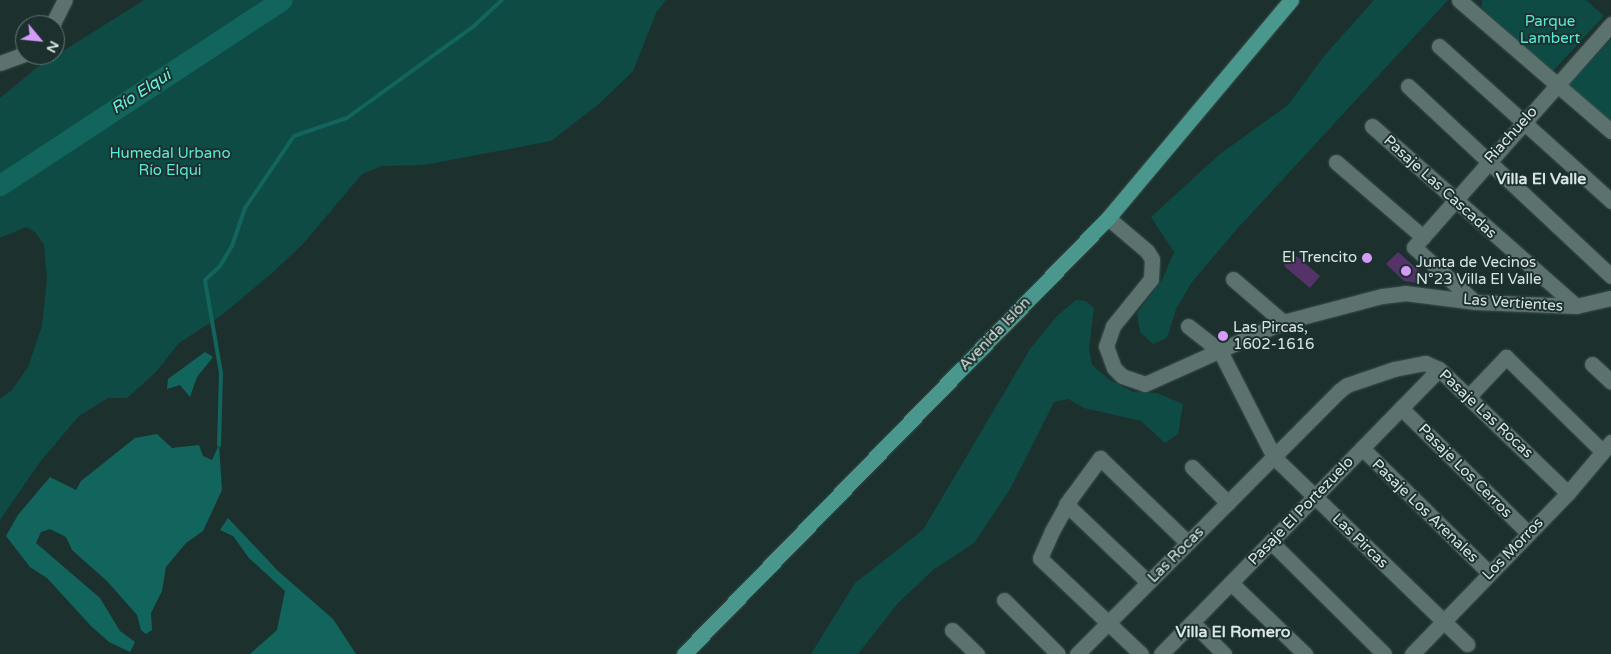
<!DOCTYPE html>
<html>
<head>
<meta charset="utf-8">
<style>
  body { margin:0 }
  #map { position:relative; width:1611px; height:654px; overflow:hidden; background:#1c312e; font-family:"Varela Round",sans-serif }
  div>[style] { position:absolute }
  .green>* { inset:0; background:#0d4b44 }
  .water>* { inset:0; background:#12655c }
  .stream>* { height:4px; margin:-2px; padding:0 2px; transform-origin:2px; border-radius:2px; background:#12655c }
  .river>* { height:21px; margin:-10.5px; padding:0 10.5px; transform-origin:10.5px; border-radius:10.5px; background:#12655c }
  .building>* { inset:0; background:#553369 }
  .roads { filter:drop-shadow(0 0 1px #3c4e4c) drop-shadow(0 0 1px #3c4e4c) }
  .minor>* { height:15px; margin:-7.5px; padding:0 7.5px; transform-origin:7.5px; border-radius:7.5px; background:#5b726e }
  .major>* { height:15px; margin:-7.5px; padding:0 7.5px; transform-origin:7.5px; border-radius:7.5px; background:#4a978d }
  .dots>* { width:14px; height:14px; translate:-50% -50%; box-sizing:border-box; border:2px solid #1c312e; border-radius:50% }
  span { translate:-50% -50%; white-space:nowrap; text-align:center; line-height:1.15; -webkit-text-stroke:4px #1c312e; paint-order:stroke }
  .park-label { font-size:15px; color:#5ae9d6 }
  .street-label { font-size:15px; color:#dae6e4 }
  .poi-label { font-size:15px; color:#dae6e4 }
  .right { translate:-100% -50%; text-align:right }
  .left { translate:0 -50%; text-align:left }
  .water-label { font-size:16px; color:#68f5e2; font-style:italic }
  .neighbourhood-label { font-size:16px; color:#dae6e4; font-weight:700 }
  .north { position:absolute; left:15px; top:15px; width:50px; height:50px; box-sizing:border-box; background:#1c312e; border:1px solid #687977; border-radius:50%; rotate:118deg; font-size:14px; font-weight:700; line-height:20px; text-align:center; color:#dae6e4 }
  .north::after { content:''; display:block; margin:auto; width:18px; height:22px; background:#d69bf9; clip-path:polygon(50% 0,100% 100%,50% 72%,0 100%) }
</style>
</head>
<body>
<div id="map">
  <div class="green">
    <i style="clip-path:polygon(144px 0,666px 0,656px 13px,633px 71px,600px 103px,551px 141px,424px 165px,382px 166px,362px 174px,303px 244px,271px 274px,222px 315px,179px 343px,155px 373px,127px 398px,108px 398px,79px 416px,40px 462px,0 520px,0 399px,12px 390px,28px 367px,42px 326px,47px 278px,44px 245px,36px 233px,26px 227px,0 238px,0 98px,39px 66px)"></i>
    <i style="clip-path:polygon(1374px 0,1448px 0,1237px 229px,1192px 282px,1176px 309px,1167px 338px,1153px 344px,1140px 332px,1137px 313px,1162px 280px,1174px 252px,1151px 217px,1220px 154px,1288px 105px,1325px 55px)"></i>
    <i style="clip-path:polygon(1482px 0,1586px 0,1604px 16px,1552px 72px,1482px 8px)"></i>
    <i style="clip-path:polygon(1611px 39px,1611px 127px,1567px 87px)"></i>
    <i style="clip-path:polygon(1076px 300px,1086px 301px,1094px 308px,1089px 348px,1092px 365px,1110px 380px,1133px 392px,1157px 393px,1183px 404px,1178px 434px,1165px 443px,1141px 421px,1084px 408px,1068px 399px,1054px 402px,1010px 489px,974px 543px,933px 570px,898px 603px,858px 654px,811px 654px,855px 583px,923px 530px,1030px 349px,1057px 316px)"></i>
  </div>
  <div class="water">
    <i style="clip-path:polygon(205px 352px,213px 357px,197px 377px,190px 397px,180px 385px,167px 389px,168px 379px)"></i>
    <i style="clip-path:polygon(157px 434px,172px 448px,199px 445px,203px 456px,212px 460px,219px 445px,222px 490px,203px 531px,186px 543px,166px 567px,162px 591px,151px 613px,152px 630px,146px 634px,141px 630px,137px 615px,107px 581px,72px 550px,66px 537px,50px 529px,41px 532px,36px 543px,100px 598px,120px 631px,135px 642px,130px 652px,109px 642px,91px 626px,47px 578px,30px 567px,6px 536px,18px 515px,50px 477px,76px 490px,81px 481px,135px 438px)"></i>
    <i style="clip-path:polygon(228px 518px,278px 571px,333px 619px,356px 654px,250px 654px,277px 630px,285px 591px,249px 558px,233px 536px,220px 530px)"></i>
  </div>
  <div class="stream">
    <i style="left:219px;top:445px;width:72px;rotate:-88.4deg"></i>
    <i style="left:221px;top:373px;width:94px;rotate:-99.8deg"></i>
    <i style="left:205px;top:280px;width:21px;rotate:-43deg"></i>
    <i style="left:220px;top:266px;width:23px;rotate:-59deg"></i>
    <i style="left:232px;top:246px;width:40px;rotate:-71.1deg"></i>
    <i style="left:245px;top:208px;width:87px;rotate:-55.8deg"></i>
    <i style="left:294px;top:136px;width:56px;rotate:-18.8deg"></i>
    <i style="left:347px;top:118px;width:157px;rotate:-35.9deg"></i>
    <i style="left:474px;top:26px;width:38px;rotate:-43deg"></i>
  </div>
  <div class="river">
    <i style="left:0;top:185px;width:337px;rotate:-33.3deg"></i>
  </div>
  <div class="building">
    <i style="clip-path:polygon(1398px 252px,1425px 276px,1418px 283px,1404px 281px,1386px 264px)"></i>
    <i style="clip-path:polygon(1294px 254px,1320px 276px,1310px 288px,1284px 266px)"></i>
  </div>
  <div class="roads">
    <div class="minor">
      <i style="left:1459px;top:0;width:201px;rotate:40.8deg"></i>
      <i style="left:52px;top:25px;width:28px;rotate:-63deg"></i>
      <i style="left:1439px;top:46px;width:232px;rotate:42deg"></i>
      <i style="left:0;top:63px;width:27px;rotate:-20deg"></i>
      <i style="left:1408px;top:86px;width:278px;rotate:43.1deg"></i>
      <i style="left:1372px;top:126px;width:272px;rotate:41.4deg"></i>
      <i style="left:1336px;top:162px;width:115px;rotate:40.8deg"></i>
      <i style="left:1108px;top:218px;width:51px;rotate:40.2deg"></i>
      <i style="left:1147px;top:251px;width:9px;rotate:58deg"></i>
      <i style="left:1152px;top:259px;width:20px;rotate:93deg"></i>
      <i style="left:1151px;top:279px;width:60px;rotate:129deg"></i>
      <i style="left:1113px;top:326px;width:21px;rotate:109deg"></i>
      <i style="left:1106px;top:346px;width:23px;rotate:70deg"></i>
      <i style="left:1114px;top:368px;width:11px;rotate:45deg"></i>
      <i style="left:1122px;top:376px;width:24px;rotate:19deg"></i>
      <i style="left:1145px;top:384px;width:151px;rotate:-24.2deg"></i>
      <i style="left:1283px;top:322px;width:102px;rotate:-14.7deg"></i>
      <i style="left:1382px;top:296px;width:23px;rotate:-7deg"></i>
      <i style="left:1405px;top:293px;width:71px;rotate:7.3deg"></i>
      <i style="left:1475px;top:302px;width:101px;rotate:2.3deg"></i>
      <i style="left:1576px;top:306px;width:36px;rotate:-13deg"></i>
      <i style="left:1233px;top:279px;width:66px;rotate:40.7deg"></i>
      <i style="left:1475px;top:302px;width:82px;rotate:-138deg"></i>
      <i style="left:1414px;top:247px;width:298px;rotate:-48.5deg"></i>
      <i style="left:1188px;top:326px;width:41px;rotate:38deg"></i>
      <i style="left:1220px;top:351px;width:119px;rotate:63deg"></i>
      <i style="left:1274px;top:457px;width:269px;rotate:44.1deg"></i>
      <i style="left:1592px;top:364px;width:26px;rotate:43deg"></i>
      <i style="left:1469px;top:396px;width:54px;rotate:-46.5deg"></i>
      <i style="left:1506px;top:357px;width:134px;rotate:44.4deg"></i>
      <i style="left:1401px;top:408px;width:178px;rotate:44.5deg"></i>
      <i style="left:1362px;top:448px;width:178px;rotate:44.5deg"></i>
      <i style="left:1192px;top:467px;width:51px;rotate:45deg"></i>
      <i style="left:1066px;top:504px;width:113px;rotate:43.6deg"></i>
      <i style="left:1271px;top:542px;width:159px;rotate:44.7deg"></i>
      <i style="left:1231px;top:583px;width:103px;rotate:43.8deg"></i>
      <i style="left:1004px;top:600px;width:76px;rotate:45deg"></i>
      <i style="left:1193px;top:623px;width:44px;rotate:45deg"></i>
      <i style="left:952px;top:630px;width:35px;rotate:44deg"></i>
      <i style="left:1077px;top:654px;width:371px;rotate:-45.1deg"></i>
      <i style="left:1339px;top:391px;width:10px;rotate:-37deg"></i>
      <i style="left:1347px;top:385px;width:50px;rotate:-18.8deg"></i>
      <i style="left:1394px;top:369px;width:32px;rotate:-11deg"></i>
      <i style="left:1425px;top:363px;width:15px;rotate:23deg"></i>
      <i style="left:1439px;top:369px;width:179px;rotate:43.9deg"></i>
      <i style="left:1141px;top:654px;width:139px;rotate:-136.5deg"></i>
      <i style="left:1040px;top:558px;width:30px;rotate:-66deg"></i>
      <i style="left:1052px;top:531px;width:37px;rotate:-61deg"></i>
      <i style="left:1070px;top:499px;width:51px;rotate:-53.8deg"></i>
      <i style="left:1100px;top:458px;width:122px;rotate:44deg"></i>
      <i style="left:1161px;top:654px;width:398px;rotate:-45.7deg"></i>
      <i style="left:1412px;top:654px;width:224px;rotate:-45.9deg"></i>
      <i style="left:1568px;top:493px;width:67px;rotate:-49.9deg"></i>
    </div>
    <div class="major">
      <i style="left:684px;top:654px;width:608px;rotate:-45.8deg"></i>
      <i style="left:1108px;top:218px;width:285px;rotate:-50deg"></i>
    </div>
  </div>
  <div class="dots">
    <i style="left:1367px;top:258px;background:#d69bf9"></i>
    <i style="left:1406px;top:271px;background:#d69bf9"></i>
    <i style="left:1223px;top:336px;background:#d69bf9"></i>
  </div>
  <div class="park-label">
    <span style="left:1550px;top:30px">Parque<br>Lambert</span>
    <span style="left:170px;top:162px">Humedal Urbano<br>Río Elqui</span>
  </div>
  <div class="street-label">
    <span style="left:1511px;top:135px;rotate:-48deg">Riachuelo</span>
    <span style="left:1440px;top:187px;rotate:42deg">Pasaje Las Cascadas</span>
    <span style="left:1513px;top:303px;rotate:4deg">Las Vertientes</span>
    <span style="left:995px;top:334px;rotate:-46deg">Avenida Islón</span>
    <span style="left:1486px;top:414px;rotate:43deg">Pasaje Las Rocas</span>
    <span style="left:1465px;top:471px;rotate:45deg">Pasaje Los Cerros</span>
    <span style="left:1301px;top:511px;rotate:-46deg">Pasaje El Portezuelo</span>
    <span style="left:1425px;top:511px;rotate:44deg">Pasaje Los Arenales</span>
    <span style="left:1360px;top:541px;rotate:44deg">Las Pircas</span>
    <span style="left:1513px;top:549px;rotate:-46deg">Los Morros</span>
    <span style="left:1176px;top:555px;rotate:-45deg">Las Rocas</span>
  </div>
  <div class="poi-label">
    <span class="right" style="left:1357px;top:258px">El Trencito</span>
    <span class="left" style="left:1416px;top:271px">Junta de Vecinos<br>N°23 Villa El Valle</span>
    <span class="left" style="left:1233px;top:336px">Las Pircas,<br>1602-1616</span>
  </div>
  <div class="water-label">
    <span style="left:141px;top:92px;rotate:-33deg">Río Elqui</span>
  </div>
  <div class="neighbourhood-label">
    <span style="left:1541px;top:179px">Villa El Valle</span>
    <span style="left:1233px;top:632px">Villa El Romero</span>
  </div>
  <div class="north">N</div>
</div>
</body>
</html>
